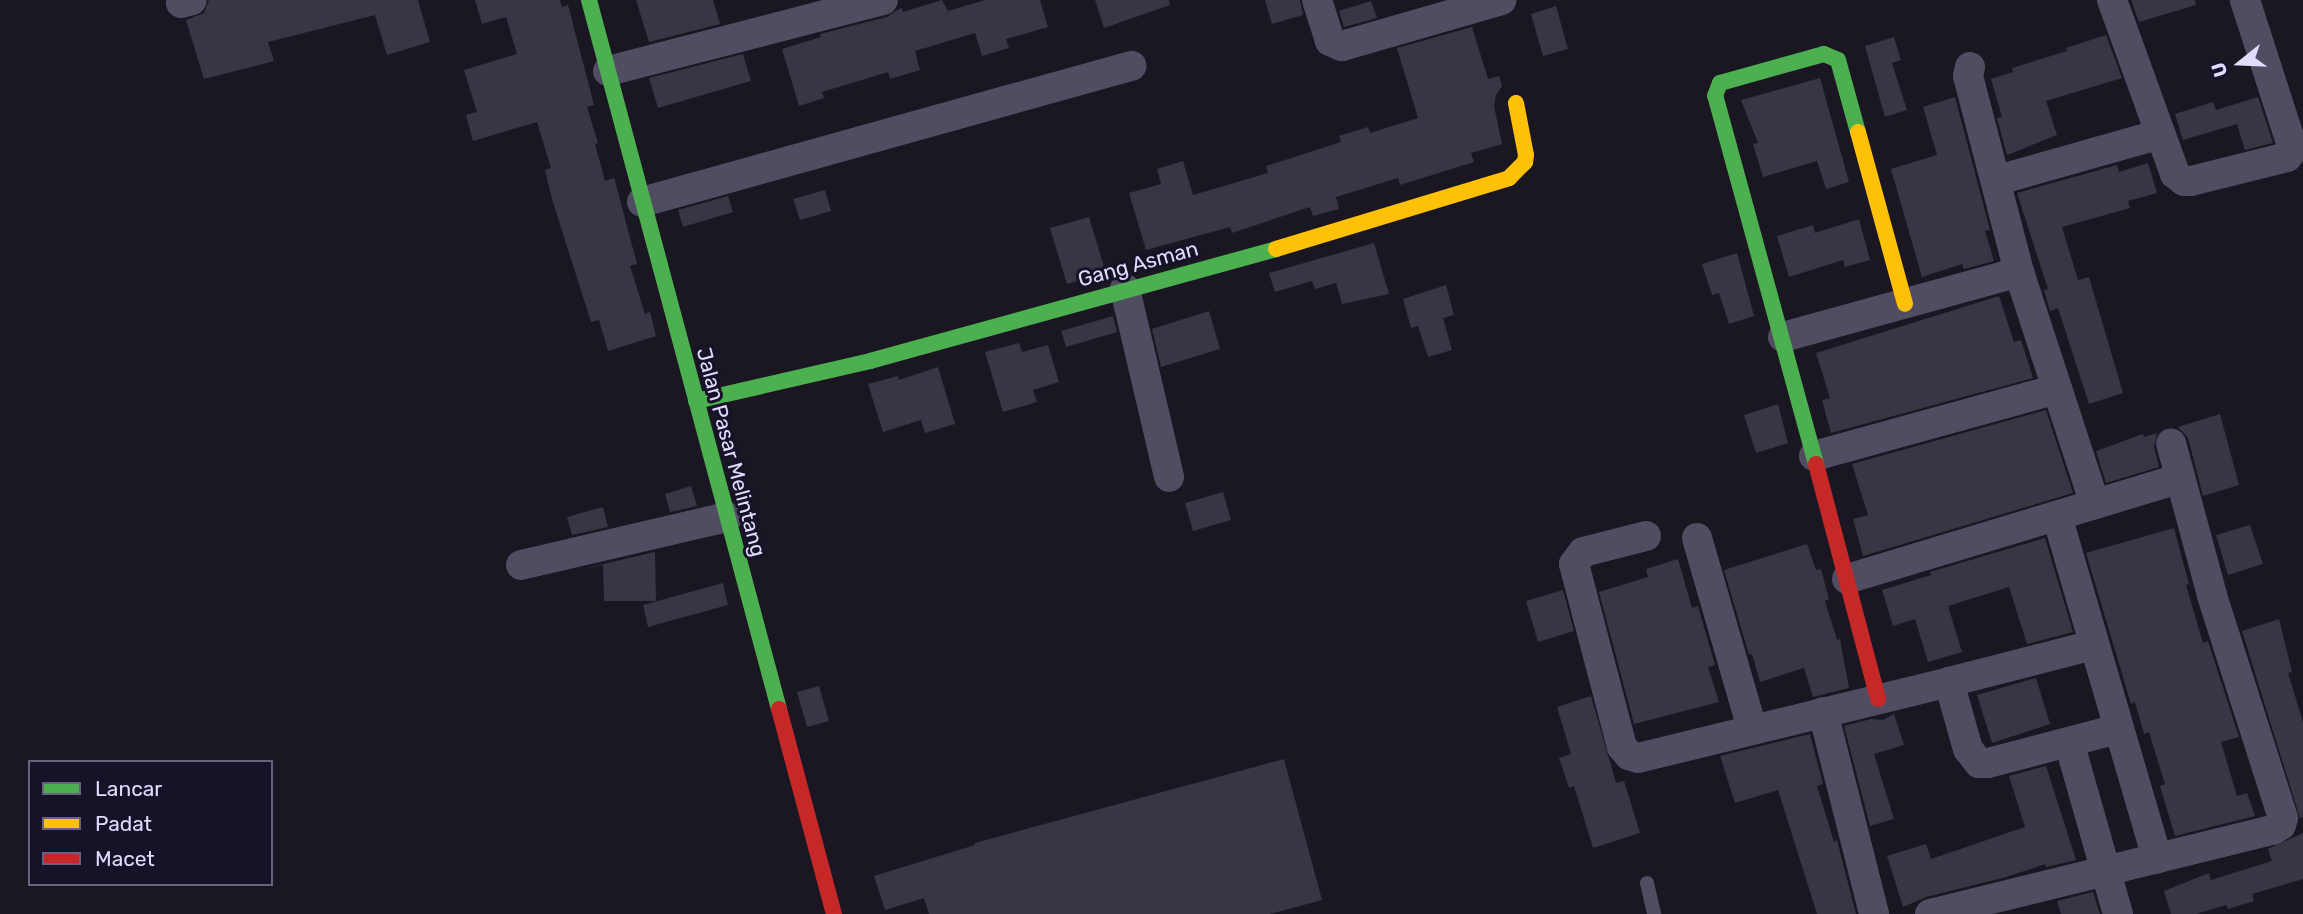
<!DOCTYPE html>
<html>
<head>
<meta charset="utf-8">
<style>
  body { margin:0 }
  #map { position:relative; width:2303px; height:914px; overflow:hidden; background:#1a1722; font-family:Rubik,sans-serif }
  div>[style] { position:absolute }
  .building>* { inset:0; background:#393544 }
  .lane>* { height:14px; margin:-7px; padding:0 7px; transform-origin:7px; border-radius:7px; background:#504d62 }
  .street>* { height:30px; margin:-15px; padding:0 15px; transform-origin:15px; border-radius:15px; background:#504d62 }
  .fast>* { height:16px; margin:-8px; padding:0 8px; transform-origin:8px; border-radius:8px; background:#4caf50 }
  .slow>* { height:16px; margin:-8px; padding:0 8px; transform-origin:8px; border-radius:8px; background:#ffc107 }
  .jam>* { height:16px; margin:-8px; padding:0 8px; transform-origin:8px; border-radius:8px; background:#c62828 }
  span { translate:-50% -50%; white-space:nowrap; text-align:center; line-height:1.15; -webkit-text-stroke:6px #171227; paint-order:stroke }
  .street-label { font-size:21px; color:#e1dbfd }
  .legend { position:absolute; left:28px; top:760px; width:245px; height:126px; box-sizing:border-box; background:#171227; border:2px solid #68627d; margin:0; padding:9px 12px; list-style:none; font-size:21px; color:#e1dbfd }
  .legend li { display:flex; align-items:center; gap:14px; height:35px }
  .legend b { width:35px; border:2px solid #68627d }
  .north { position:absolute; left:2205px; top:28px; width:70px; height:70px; -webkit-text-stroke:5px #171227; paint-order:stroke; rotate:252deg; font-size:19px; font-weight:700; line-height:28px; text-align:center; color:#e1dbfd }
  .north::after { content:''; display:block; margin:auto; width:24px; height:32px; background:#e1dbfd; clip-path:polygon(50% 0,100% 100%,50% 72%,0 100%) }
</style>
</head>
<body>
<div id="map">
  <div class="building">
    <i style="clip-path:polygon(209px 0,418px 0,430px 42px,387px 55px,375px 15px,268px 42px,274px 61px,204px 79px,186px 20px,204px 13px)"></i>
    <i style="clip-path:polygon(475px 0,560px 0,562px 7px,568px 5px,594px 105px,587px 107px,598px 143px,595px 144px,605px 181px,614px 178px,615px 181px,637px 264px,630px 266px,645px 314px,650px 312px,656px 336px,608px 351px,599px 320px,591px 322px,552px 199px,545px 170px,551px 168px,537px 122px,473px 141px,466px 115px,477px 112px,464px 70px,517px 54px,506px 17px,482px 24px)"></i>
    <i style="clip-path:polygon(636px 0,713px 0,720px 24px,649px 42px)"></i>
    <i style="clip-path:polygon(942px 0,948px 11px,985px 0,1040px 0,1048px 27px,1006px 39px,1009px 48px,982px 56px,975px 33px,915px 51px,920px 70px,890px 79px,888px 72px,822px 92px,824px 98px,799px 106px,782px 49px,821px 37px,820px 34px,887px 17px,897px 10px,902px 8px,903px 12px)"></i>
    <i style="clip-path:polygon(1095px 0,1169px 0,1170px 5px,1104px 28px)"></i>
    <i style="clip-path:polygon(1265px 0,1300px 0,1303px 15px,1272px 24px)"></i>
    <i style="clip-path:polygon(2131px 0,2195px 0,2196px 5px,2139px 22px)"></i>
    <i style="clip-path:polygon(1371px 1px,1377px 18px,1344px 27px,1339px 11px)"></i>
    <i style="clip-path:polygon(1556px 6px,1568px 49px,1543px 56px,1531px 14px)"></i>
    <i style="clip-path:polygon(1472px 27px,1488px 79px,1499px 76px,1502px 86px,1496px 95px,1494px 106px,1502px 144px,1471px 153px,1474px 162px,1445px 171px,1400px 185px,1398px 178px,1336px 197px,1339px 209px,1313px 216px,1310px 207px,1232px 233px,1230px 227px,1146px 250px,1129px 193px,1161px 184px,1157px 169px,1183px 161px,1193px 195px,1268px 173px,1266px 166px,1341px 142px,1339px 136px,1368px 127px,1370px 133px,1418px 118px,1397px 48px)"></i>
    <i style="clip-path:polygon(2106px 35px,2122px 78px,2046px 101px,2057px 135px,2007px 155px,1997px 118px,2002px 117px,1991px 79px,2013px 72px,2012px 68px,2067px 51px,2066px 48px)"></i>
    <i style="clip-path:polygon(1894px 37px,1901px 60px,1892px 63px,1907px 110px,1885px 117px,1865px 46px)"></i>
    <i style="clip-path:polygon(743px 54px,751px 81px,658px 108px,649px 78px)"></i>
    <i style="clip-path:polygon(1820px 78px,1849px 182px,1826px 189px,1817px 161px,1763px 177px,1753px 144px,1758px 143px,1741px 100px)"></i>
    <i style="clip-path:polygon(1955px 97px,1990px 230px,1985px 231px,1994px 261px,1964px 269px,1962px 264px,1922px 277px,1891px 169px,1937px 155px,1923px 107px)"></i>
    <i style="clip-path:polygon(2258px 97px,2273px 143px,2245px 150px,2237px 124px,2183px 140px,2175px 114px,2213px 102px,2216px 110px)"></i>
    <i style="clip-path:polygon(2148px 163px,2157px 193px,2128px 201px,2130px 208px,2062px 227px,2078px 280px,2089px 277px,2123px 393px,2089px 404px,2058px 308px,2050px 311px,2044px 290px,2048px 289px,2017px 193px,2117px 165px,2119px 172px)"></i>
    <i style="clip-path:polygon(825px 190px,831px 211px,800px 220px,793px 199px)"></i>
    <i style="clip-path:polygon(728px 196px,733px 212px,683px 227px,678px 210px)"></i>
    <i style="clip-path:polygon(1089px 217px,1105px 270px,1100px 271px,1101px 274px,1067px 284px,1050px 228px)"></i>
    <i style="clip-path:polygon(1859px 219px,1870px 260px,1845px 267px,1843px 260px,1789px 277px,1777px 236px,1813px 225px,1815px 233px)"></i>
    <i style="clip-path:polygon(1374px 243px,1389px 294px,1342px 304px,1336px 283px,1315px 289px,1312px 281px,1275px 292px,1269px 273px)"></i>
    <i style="clip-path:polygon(1737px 253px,1754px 316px,1729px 324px,1719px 293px,1712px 295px,1702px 264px)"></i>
    <i style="clip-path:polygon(1446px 285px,1454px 315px,1443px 318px,1452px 350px,1428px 357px,1418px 326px,1411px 328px,1403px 299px)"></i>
    <i style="clip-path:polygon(1999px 296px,2014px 342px,2021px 340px,2033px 378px,1831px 433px,1822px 400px,1830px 398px,1816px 353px)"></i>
    <i style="clip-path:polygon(1209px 311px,1220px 349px,1161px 367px,1152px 329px)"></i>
    <i style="clip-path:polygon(1113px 316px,1117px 332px,1066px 347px,1061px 331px)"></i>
    <i style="clip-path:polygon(1019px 343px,1022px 352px,1048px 345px,1059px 382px,1033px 390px,1037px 402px,1003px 412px,985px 352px)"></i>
    <i style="clip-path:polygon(938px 367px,955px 424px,925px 433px,921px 420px,883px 432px,868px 384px,898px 376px,899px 380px)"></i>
    <i style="clip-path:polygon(1778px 404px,1788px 443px,1756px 453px,1744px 415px)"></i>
    <i style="clip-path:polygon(2046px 410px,2073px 493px,1863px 556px,1853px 519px,1868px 515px,1852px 464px)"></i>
    <i style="clip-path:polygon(2220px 414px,2239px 485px,2203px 496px,2188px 438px,2178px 427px)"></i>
    <i style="clip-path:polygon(2157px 433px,2154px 447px,2159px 467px,2106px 483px,2096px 451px,2143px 434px,2144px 437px)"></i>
    <i style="clip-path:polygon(691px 486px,697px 506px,670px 512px,665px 494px)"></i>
    <i style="clip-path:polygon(1223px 492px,1231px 520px,1193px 531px,1185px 503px)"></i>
    <i style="clip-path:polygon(603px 507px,608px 527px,572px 535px,567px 517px)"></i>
    <i style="clip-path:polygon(2250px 525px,2263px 564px,2228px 575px,2216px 535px)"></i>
    <i style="clip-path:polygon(2174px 528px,2189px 584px,2186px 585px,2203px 643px,2208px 641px,2239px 737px,2221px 742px,2237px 796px,2247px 793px,2255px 816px,2175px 836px,2160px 786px,2165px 784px,2149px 732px,2144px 734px,2135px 702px,2131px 704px,2086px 553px)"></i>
    <i style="clip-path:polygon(2045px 538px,2073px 632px,2027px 644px,2009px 587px,1948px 606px,1962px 652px,1928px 662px,1915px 619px,1893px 626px,1882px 590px,1931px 575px,1930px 572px)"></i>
    <i style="clip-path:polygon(1807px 544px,1816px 570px,1821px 569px,1829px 599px,1825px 601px,1837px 640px,1840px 639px,1849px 688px,1813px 697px,1804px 668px,1760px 682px,1752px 654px,1749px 655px,1724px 570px)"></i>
    <i style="clip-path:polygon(655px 552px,656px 601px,604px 601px,603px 565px,582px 569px)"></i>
    <i style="clip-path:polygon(1678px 559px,1692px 608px,1698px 606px,1715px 665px,1708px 667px,1719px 702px,1634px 724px,1599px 592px,1648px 577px,1646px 569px)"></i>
    <i style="clip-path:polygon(723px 583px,728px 605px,648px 627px,643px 605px)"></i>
    <i style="clip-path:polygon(1563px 590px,1574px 631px,1538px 642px,1526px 601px)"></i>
    <i style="clip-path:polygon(2279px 619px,2292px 672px,2288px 673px,2303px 722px,2303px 817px,2300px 818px,2242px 631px)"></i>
    <i style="clip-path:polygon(2036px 678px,2050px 724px,1992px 743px,1977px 695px)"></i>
    <i style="clip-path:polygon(819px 686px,829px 721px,807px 727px,797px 692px)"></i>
    <i style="clip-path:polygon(1591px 696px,1616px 783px,1624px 781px,1640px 833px,1593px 848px,1574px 786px,1569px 788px,1559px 758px,1571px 754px,1557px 707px)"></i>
    <i style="clip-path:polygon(1894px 714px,1904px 745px,1874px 754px,1894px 819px,1870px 826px,1844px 726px,1871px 719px,1883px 720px)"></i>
    <i style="clip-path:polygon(1810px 734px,1823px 784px,1817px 786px,1834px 842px,1837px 840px,1856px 914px,1817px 914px,1778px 790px,1735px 803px,1720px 756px)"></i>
    <i style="clip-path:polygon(1284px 759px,1322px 900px,1270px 914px,929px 914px,924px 898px,885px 910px,874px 876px,975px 845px,975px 843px)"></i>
    <i style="clip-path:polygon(2046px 766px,2076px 860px,2046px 867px,2045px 864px,2006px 877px,1926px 897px,1903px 907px,1887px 856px,1926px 844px,1931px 859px,2025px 827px,2009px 776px)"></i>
    <i style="clip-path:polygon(2303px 833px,2303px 879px,2252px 894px,2254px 901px,2228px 909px,2226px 905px,2196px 914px,2171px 914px,2164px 891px,2209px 873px,2211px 880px,2272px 861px,2268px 849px)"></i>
    <i style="clip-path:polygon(2093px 892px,2100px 914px,2061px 914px,2057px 901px)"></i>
  </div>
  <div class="lane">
    <i style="left:1647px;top:883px;width:32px;rotate:77deg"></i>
  </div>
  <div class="street">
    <i style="left:1317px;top:0;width:43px;rotate:72.4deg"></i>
    <i style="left:1330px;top:41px;width:13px;rotate:23deg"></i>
    <i style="left:1342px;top:46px;width:166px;rotate:-16.1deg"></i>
    <i style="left:2112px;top:0;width:185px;rotate:70.1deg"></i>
    <i style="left:2175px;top:174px;width:11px;rotate:38deg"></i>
    <i style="left:2184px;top:181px;width:7px"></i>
    <i style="left:2191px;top:181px;width:99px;rotate:-14deg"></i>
    <i style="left:2287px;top:157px;width:10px;rotate:-53deg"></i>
    <i style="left:2293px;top:149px;width:157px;rotate:-107.9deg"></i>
    <i style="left:181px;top:3px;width:11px;rotate:-15deg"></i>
    <i style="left:1970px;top:67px;width:9px;rotate:103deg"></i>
    <i style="left:1968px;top:76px;width:203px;rotate:75.4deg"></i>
    <i style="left:2019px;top:272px;width:244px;rotate:71.9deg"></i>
    <i style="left:608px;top:71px;width:284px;rotate:-14.5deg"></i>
    <i style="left:1998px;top:180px;width:169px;rotate:-15.8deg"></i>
    <i style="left:642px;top:202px;width:508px;rotate:-15.54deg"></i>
    <i style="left:1125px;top:289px;width:193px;rotate:76.8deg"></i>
    <i style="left:1783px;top:337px;width:245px;rotate:-15.4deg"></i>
    <i style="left:1814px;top:456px;width:252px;rotate:-15.4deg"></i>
    <i style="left:2057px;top:516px;width:357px;rotate:73.7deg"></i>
    <i style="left:1646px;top:536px;width:65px;rotate:165.7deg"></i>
    <i style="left:1583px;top:552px;width:15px;rotate:127deg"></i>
    <i style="left:1574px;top:564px;width:189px;rotate:75.3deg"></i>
    <i style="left:1622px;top:747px;width:11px;rotate:49deg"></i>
    <i style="left:1629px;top:755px;width:9px;rotate:18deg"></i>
    <i style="left:1638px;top:758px;width:320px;rotate:-13.7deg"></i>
    <i style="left:1949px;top:682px;width:70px;rotate:74.2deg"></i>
    <i style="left:1968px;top:749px;width:18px;rotate:52deg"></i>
    <i style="left:1979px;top:763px;width:9px"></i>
    <i style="left:1988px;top:763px;width:134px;rotate:-14.7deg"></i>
    <i style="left:1697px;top:538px;width:199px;rotate:73.9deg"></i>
    <i style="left:521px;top:565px;width:212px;rotate:-13.1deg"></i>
    <i style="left:1847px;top:579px;width:347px;rotate:-16.8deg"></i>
    <i style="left:1949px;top:682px;width:149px;rotate:-14.4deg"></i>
    <i style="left:1823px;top:712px;width:208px;rotate:75.8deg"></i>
    <i style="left:2069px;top:742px;width:179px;rotate:74.1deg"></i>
    <i style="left:1930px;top:914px;width:353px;rotate:-13.8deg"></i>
    <i style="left:2273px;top:830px;width:9px;rotate:-32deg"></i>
    <i style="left:2281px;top:825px;width:7px;rotate:-74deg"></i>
    <i style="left:2283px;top:818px;width:234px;rotate:-107.7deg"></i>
    <i style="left:2212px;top:595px;width:157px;rotate:-105.1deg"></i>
  </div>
  <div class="fast">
    <i style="left:589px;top:0;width:734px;rotate:75deg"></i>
    <i style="left:696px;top:401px;width:179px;rotate:-12.9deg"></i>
    <i style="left:870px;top:361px;width:421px;rotate:-15.4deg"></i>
    <i style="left:1816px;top:464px;width:382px;rotate:-105.3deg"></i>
    <i style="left:1715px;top:96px;width:14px;rotate:-69deg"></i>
    <i style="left:1720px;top:83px;width:108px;rotate:-15.6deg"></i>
    <i style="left:1824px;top:54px;width:15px;rotate:23deg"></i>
    <i style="left:1838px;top:60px;width:75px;rotate:74.5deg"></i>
  </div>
  <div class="slow">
    <i style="left:1858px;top:132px;width:178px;rotate:74.7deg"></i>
    <i style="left:1276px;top:249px;width:244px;rotate:-16.9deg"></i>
    <i style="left:1509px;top:178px;width:23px;rotate:-45deg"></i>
    <i style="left:1525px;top:162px;width:7px;rotate:-82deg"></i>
    <i style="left:1526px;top:155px;width:53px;rotate:-100.9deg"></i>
  </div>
  <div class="jam">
    <i style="left:1816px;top:464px;width:243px;rotate:75.2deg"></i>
    <i style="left:779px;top:709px;width:212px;rotate:75deg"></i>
  </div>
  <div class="street-label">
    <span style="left:1138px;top:264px;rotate:-15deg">Gang Asman</span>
    <span style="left:731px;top:452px;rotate:75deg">Jalan Pasar Melintang</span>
  </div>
  <ul class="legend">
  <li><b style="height:9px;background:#4caf50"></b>Lancar</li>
  <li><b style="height:9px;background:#ffc107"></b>Padat</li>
  <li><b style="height:9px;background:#c62828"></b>Macet</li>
  </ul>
  <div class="north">U</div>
</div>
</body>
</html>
